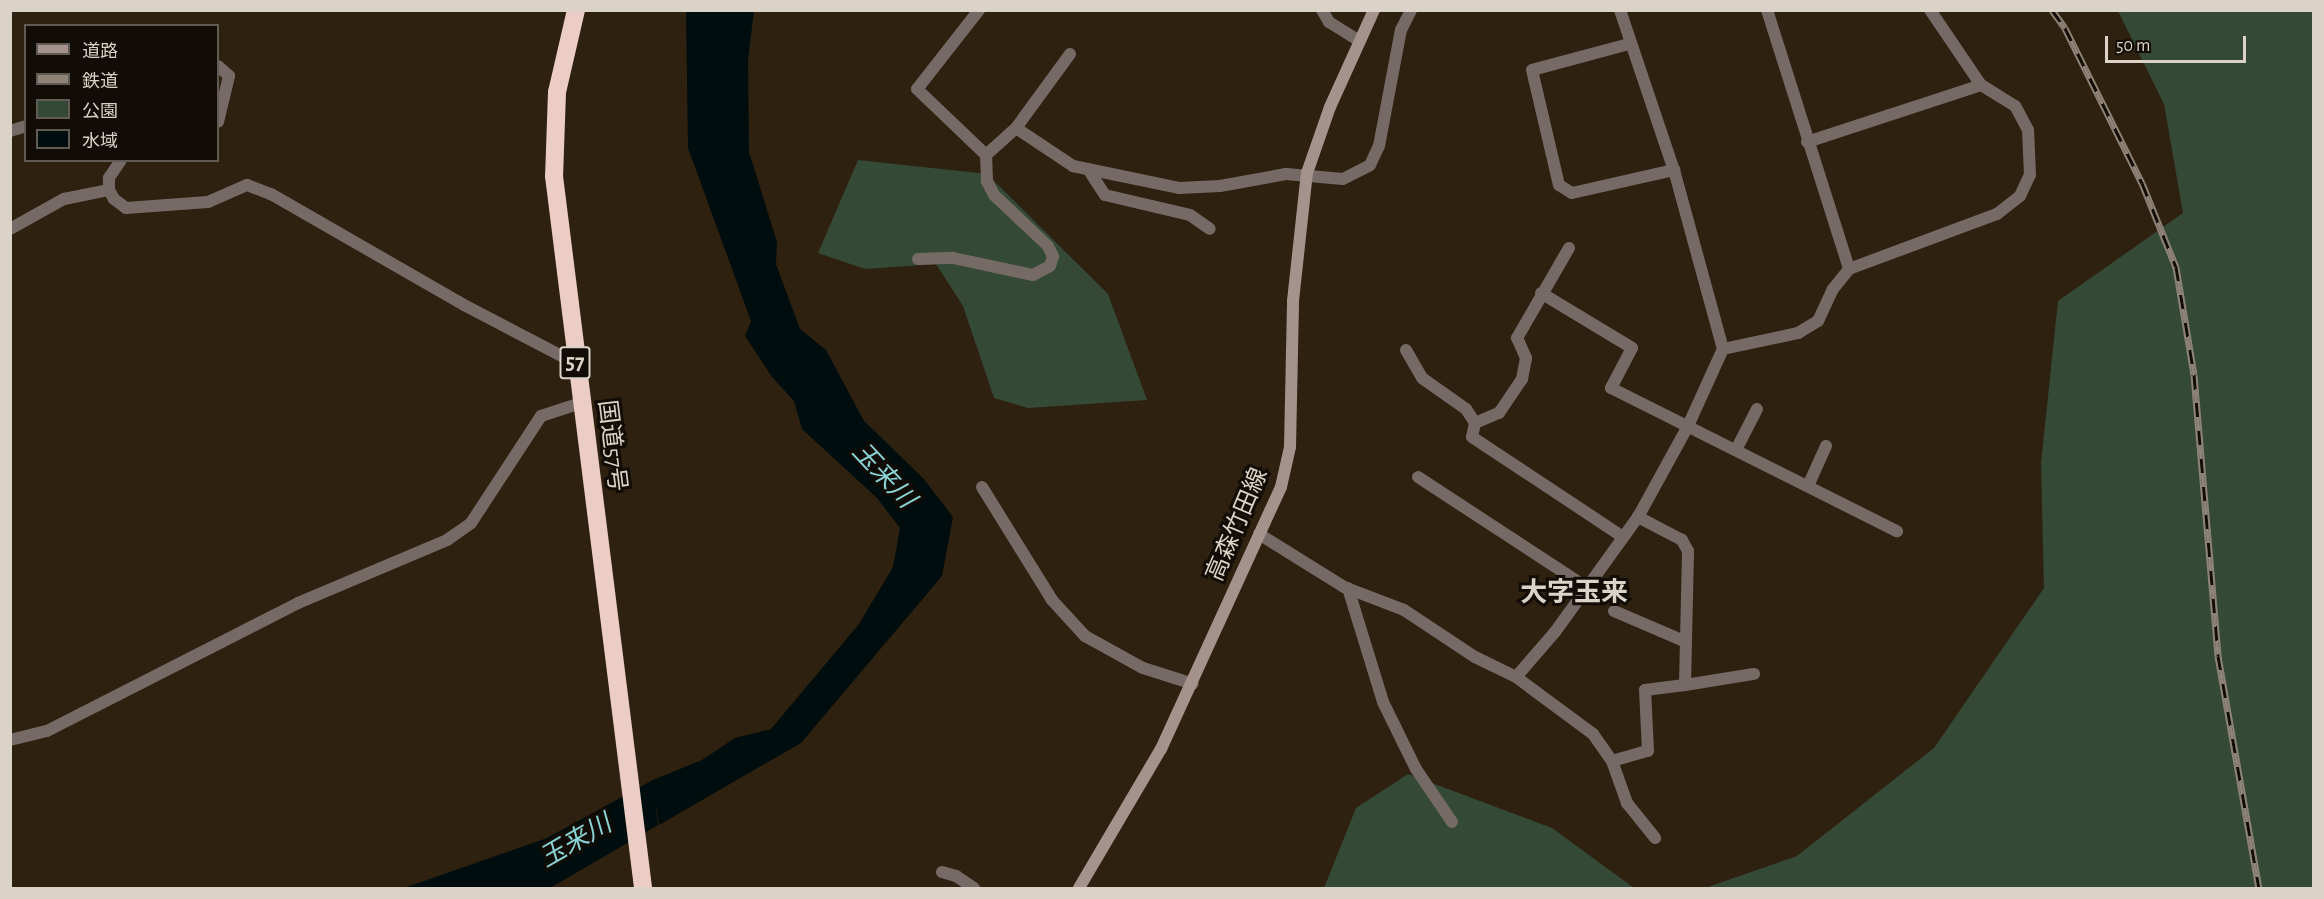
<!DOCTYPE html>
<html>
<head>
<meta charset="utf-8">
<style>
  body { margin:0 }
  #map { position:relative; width:2324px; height:899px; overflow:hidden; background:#2f2110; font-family:"Alegreya Sans","Noto Sans JP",sans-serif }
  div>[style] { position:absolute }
  .green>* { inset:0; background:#354937 }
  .water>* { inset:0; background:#000d0e }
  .street>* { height:12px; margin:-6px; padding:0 6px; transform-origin:6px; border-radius:6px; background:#766a67 }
  .secondary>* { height:12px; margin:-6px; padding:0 6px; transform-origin:6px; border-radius:6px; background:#a5928d }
  .highway>* { height:18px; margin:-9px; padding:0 9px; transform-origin:9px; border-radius:9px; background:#ebcdc5 }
  .rail>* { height:7px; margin-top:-3.5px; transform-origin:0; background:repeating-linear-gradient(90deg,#120c06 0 14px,#8e8376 0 28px); box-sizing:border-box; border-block:2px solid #8e8376 }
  span { translate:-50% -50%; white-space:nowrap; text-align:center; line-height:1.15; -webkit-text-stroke:6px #120c06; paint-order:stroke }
  .shield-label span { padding:2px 4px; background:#120c06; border:2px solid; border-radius:4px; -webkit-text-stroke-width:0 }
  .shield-label { font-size:22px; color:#dbd2c8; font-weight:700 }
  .street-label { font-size:24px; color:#dbd2c8 }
  .water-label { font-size:26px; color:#89d3d5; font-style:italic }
  .quarter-label { font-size:27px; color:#dbd2c8; font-weight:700 }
  .frame { position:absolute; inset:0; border:12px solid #dbd2c8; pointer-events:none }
  .legend { position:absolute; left:24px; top:24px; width:195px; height:138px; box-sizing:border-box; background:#120c06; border:2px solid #625b54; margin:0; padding:8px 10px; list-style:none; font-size:18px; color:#dbd2c8 }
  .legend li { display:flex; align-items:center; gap:12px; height:30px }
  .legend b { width:30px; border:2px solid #625b54 }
  .scale { position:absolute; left:2105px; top:36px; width:141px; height:27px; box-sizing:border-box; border:3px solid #dbd2c8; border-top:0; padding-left:8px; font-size:18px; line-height:21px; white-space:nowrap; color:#dbd2c8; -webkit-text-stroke:4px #120c06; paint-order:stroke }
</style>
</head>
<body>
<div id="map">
  <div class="green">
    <i style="clip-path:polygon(2118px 11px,2313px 11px,2313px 888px,1705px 888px,1797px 856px,1934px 748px,2044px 588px,2041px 463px,2058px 301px,2183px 213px,2164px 104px)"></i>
    <i style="clip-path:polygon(858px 160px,987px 174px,1108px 294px,1147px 400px,1028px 408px,994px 398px,963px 306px,936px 264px,865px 269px,818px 253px)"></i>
    <i style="clip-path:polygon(1408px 774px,1552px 828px,1634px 888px,1324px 888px,1356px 808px)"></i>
  </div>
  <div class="water">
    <i style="clip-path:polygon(686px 11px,754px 11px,748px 60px,749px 152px,777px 242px,776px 264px,800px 329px,826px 350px,864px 421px,923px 478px,953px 517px,942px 576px,801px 743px,659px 825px,655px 800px,658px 825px,550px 888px,404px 888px,547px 838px,653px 780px,702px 760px,735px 738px,771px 729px,859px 624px,893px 567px,900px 528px,877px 498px,802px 429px,794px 401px,772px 377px,745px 336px,751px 321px,688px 148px)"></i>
  </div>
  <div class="street">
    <i style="left:979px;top:10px;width:100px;rotate:128.1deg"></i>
    <i style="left:917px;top:89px;width:95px;rotate:43.7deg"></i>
    <i style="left:986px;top:155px;width:40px;rotate:-42deg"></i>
    <i style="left:1322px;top:10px;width:14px;rotate:60deg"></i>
    <i style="left:1329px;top:22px;width:34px;rotate:32deg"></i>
    <i style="left:1620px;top:10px;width:169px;rotate:71.4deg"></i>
    <i style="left:1674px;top:170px;width:186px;rotate:74.7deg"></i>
    <i style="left:1723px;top:349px;width:77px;rotate:-12deg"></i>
    <i style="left:1798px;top:333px;width:23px;rotate:-31deg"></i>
    <i style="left:1818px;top:321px;width:35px;rotate:-65deg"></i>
    <i style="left:1833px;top:289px;width:26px;rotate:-51deg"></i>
    <i style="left:1849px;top:269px;width:158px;rotate:-20.4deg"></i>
    <i style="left:1997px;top:214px;width:29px;rotate:-38deg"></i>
    <i style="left:2020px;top:196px;width:23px;rotate:-65deg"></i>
    <i style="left:2030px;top:175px;width:45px;rotate:-92.5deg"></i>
    <i style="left:2028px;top:130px;width:27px;rotate:-118deg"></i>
    <i style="left:2015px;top:106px;width:40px;rotate:-148deg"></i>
    <i style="left:1981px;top:85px;width:91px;rotate:-124.2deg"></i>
    <i style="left:1767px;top:10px;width:272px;rotate:72.4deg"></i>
    <i style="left:1629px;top:44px;width:100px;rotate:165deg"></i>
    <i style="left:1532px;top:70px;width:118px;rotate:76.8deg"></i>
    <i style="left:1559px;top:185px;width:15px;rotate:32deg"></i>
    <i style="left:1572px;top:193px;width:105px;rotate:-12.7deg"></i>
    <i style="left:1070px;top:54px;width:92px;rotate:126.1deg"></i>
    <i style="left:1016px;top:128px;width:69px;rotate:33.7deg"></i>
    <i style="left:1073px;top:166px;width:108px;rotate:11.7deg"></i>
    <i style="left:1179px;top:188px;width:41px;rotate:-2.8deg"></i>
    <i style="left:1220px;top:186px;width:67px;rotate:-10.3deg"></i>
    <i style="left:1286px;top:174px;width:57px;rotate:5deg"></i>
    <i style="left:1343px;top:179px;width:30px;rotate:-27deg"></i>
    <i style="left:1370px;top:165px;width:21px;rotate:-65deg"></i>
    <i style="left:1379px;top:146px;width:118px;rotate:-79.3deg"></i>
    <i style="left:1401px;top:30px;width:22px;rotate:-63deg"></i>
    <i style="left:218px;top:66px;width:15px;rotate:42deg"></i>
    <i style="left:229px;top:76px;width:47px;rotate:103.4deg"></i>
    <i style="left:10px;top:131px;width:17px;rotate:-17deg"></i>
    <i style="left:1807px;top:142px;width:183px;rotate:-18.1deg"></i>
    <i style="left:121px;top:160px;width:22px;rotate:124deg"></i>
    <i style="left:109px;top:178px;width:12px;rotate:90deg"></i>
    <i style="left:109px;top:190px;width:10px;rotate:61deg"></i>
    <i style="left:114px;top:199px;width:15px;rotate:37deg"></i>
    <i style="left:126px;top:208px;width:82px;rotate:-4.2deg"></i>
    <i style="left:208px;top:202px;width:43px;rotate:-23.6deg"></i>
    <i style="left:247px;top:185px;width:26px;rotate:21deg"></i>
    <i style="left:271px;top:194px;width:223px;rotate:29.9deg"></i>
    <i style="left:464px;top:305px;width:125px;rotate:27.6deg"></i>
    <i style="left:1088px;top:169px;width:31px;rotate:57deg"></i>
    <i style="left:1105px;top:195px;width:87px;rotate:13.2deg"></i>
    <i style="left:1190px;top:215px;width:24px;rotate:35deg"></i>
    <i style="left:10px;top:229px;width:62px;rotate:-29.1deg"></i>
    <i style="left:64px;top:199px;width:46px;rotate:-11.3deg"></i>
    <i style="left:918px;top:259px;width:35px;rotate:-2deg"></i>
    <i style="left:953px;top:258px;width:82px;rotate:12deg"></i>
    <i style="left:1033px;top:275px;width:19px;rotate:-28deg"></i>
    <i style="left:1050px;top:266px;width:10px;rotate:-73deg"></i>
    <i style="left:1053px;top:256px;width:11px;rotate:-117deg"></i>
    <i style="left:1048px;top:246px;width:74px;rotate:-136.6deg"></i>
    <i style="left:994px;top:195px;width:16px;rotate:-117deg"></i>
    <i style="left:987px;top:181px;width:26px;rotate:-92deg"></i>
    <i style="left:1541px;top:293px;width:106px;rotate:31.1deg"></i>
    <i style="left:1632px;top:348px;width:45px;rotate:117.7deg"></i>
    <i style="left:1611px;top:388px;width:320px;rotate:26.6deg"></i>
    <i style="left:1406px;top:350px;width:32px;rotate:60deg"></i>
    <i style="left:1422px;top:378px;width:54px;rotate:35.2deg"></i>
    <i style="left:1466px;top:409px;width:17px;rotate:57deg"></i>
    <i style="left:1475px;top:423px;width:14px;rotate:102deg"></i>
    <i style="left:1472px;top:437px;width:181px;rotate:33.5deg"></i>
    <i style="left:1475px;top:423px;width:26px;rotate:-23deg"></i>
    <i style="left:1499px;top:413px;width:41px;rotate:-55.9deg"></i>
    <i style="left:1522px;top:379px;width:21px;rotate:-79deg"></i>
    <i style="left:1526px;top:358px;width:22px;rotate:-114deg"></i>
    <i style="left:1517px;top:338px;width:104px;rotate:-60deg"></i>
    <i style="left:1736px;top:450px;width:46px;rotate:-62.9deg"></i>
    <i style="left:1418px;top:477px;width:201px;rotate:33.2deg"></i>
    <i style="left:1808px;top:486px;width:44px;rotate:-65.8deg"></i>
    <i style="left:982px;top:487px;width:133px;rotate:58.2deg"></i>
    <i style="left:1052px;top:600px;width:49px;rotate:47.5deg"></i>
    <i style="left:1085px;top:636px;width:66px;rotate:28.9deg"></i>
    <i style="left:1143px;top:668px;width:52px;rotate:17.7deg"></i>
    <i style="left:1259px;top:534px;width:100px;rotate:31.9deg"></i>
    <i style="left:1344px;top:587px;width:64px;rotate:21deg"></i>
    <i style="left:1404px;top:610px;width:85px;rotate:33.5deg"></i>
    <i style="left:1475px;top:657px;width:46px;rotate:26deg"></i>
    <i style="left:1516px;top:677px;width:96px;rotate:36.5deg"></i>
    <i style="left:1593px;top:734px;width:33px;rotate:55deg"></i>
    <i style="left:1612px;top:761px;width:37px;rotate:-16deg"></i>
    <i style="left:1648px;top:751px;width:61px;rotate:-92.8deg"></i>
    <i style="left:1645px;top:690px;width:40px;rotate:-7.1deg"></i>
    <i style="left:1685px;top:685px;width:134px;rotate:-88.7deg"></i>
    <i style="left:1688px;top:551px;width:13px;rotate:-119deg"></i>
    <i style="left:1682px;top:540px;width:50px;rotate:-152.4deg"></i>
    <i style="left:1348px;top:588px;width:119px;rotate:72.9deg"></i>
    <i style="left:1383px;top:702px;width:75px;rotate:63.8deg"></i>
    <i style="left:1416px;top:769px;width:64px;rotate:55.8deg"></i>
    <i style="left:1614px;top:611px;width:78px;rotate:23.3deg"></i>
    <i style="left:1516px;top:677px;width:60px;rotate:-49.1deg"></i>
    <i style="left:1555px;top:632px;width:142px;rotate:-54.2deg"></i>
    <i style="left:1638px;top:517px;width:102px;rotate:-61.2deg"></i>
    <i style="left:1687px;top:428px;width:87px;rotate:-65.5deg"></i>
    <i style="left:1685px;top:685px;width:70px;rotate:-9.1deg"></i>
    <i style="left:10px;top:740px;width:38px;rotate:-14deg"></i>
    <i style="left:47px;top:731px;width:282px;rotate:-27deg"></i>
    <i style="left:298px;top:603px;width:162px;rotate:-22.9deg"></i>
    <i style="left:447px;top:540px;width:29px;rotate:-35deg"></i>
    <i style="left:471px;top:523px;width:128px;rotate:-56.8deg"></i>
    <i style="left:541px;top:416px;width:42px;rotate:-18deg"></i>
    <i style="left:1612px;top:761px;width:45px;rotate:70.3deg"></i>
    <i style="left:1627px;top:803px;width:45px;rotate:51.3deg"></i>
    <i style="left:942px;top:872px;width:15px;rotate:16deg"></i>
    <i style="left:956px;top:876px;width:22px;rotate:34deg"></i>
  </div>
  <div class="secondary">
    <i style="left:1079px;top:888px;width:161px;rotate:-59.5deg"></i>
    <i style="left:1161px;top:749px;width:288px;rotate:-65.4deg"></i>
    <i style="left:1281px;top:487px;width:41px;rotate:-77.3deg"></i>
    <i style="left:1290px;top:447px;width:146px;rotate:-88.8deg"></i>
    <i style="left:1293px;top:301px;width:129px;rotate:-83.8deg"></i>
    <i style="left:1307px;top:173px;width:70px;rotate:-70.8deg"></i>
    <i style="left:1330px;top:107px;width:107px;rotate:-65.6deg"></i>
  </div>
  <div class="highway">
    <i style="left:576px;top:10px;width:84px;rotate:103deg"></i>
    <i style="left:557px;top:92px;width:84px;rotate:92deg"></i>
    <i style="left:554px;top:176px;width:718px;rotate:82.87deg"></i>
  </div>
  <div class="rail">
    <i style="left:2052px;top:10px;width:22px;rotate:54deg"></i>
    <i style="left:2065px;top:28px;width:173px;rotate:63.6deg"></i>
    <i style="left:2142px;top:183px;width:91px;rotate:68deg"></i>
    <i style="left:2176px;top:267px;width:109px;rotate:80.5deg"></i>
    <i style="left:2194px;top:375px;width:282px;rotate:85.1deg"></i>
    <i style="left:2218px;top:656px;width:236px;rotate:80deg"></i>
  </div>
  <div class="shield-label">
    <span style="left:575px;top:363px">57</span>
  </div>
  <div class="street-label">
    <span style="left:611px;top:446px;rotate:83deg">国道57号</span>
    <span style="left:1238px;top:525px;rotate:-67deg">高森竹田線</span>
  </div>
  <div class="water-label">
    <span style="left:883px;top:476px;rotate:47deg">玉来川</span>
    <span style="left:576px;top:842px;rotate:-30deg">玉来川</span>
  </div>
  <div class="quarter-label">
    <span style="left:1574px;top:593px">大字玉来</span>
  </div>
  <div class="frame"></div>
  <ul class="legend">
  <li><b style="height:8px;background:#a5928d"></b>道路</li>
  <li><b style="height:8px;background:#8e8376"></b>鉄道</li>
  <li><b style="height:16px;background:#354937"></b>公園</li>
  <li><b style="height:16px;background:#000d0e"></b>水域</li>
  </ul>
  <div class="scale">50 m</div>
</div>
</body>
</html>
